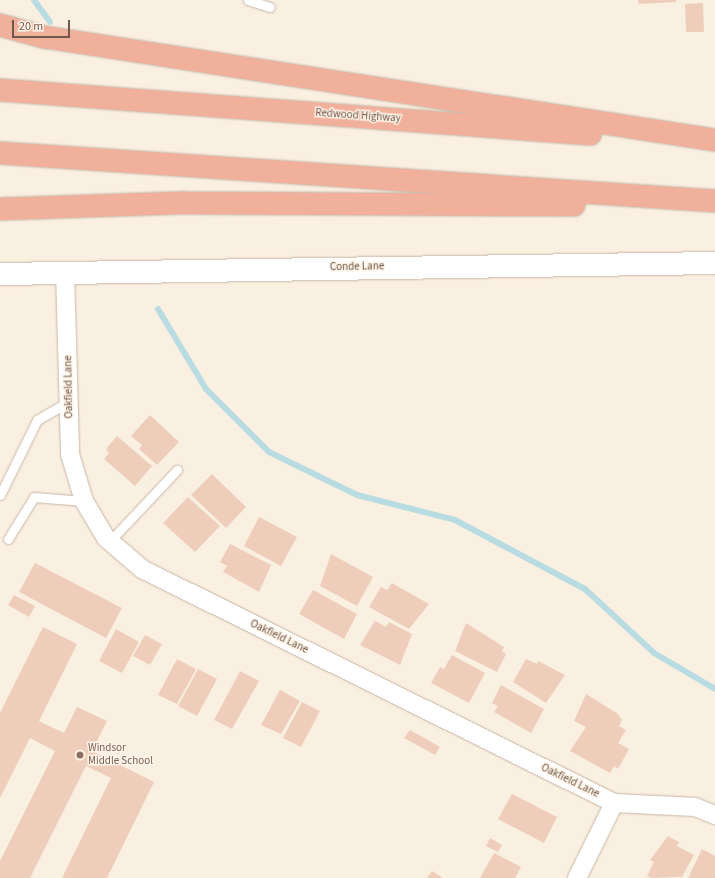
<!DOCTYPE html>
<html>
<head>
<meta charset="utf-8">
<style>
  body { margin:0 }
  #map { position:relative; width:715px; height:878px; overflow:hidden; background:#faf0e1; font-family:"Source Sans 3",sans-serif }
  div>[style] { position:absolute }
  .stream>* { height:6px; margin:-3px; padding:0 3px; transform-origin:3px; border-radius:3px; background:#b8dce2 }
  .building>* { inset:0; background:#eecebb }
  .roads { filter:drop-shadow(0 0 1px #c9b7a9) drop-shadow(0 0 1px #c9b7a9) }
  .service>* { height:9px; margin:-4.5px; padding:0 4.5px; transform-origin:4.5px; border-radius:4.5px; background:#fff }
  .minor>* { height:18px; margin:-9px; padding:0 9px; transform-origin:9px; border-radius:9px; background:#fff }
  .tertiary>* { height:22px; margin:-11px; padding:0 11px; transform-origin:11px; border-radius:11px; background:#fff }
  .motorway>* { height:22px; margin:-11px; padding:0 11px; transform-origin:11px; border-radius:11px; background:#f1b09c }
  .dots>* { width:11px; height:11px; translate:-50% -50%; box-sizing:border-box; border:2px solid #fef4e7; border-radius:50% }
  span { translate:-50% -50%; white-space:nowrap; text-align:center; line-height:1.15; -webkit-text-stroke:3px #fef4e7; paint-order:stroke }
  .street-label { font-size:11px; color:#6f574a }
  .education-label { font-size:11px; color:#785e54 }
  .left { translate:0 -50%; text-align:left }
  .scale { position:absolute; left:12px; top:20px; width:58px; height:18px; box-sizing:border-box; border:2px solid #6f574a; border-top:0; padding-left:5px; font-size:12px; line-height:14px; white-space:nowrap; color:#6f574a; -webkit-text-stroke:3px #fef4e7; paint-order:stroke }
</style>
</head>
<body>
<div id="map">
  <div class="stream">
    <i style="left:34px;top:0;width:27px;rotate:54deg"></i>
    <i style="left:158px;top:309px;width:93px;rotate:59deg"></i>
    <i style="left:206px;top:389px;width:89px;rotate:45deg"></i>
    <i style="left:269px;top:452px;width:98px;rotate:26deg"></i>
    <i style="left:357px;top:495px;width:101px;rotate:14.3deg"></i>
    <i style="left:455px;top:520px;width:147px;rotate:28deg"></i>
    <i style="left:585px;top:589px;width:94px;rotate:42.8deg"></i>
    <i style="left:654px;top:653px;width:71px;rotate:30.5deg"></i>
  </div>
  <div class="building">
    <i style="clip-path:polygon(638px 0,676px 0,676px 2px,639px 4px)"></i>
    <i style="clip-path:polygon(703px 3px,704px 32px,686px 32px,685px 4px)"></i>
    <i style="clip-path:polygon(150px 415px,179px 442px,157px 465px,139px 449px,142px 445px,131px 436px)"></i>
    <i style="clip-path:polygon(117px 436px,152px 466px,135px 486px,104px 459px,109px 453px,106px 449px)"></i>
    <i style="clip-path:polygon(212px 474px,246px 507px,226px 528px,191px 495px)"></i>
    <i style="clip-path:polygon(188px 497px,220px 526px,195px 552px,163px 523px)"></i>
    <i style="clip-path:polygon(259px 517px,297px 537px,281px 566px,244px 546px)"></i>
    <i style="clip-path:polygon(230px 544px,271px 565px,259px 592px,223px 572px,227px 566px,220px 562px)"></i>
    <i style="clip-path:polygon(331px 554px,373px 577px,357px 606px,320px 586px)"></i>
    <i style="clip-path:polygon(35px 563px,122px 608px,106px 638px,19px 592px)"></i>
    <i style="clip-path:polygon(392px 583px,429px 604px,409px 629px,369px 607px,381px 587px,387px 590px)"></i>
    <i style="clip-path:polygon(313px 590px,357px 614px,344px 639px,299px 614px)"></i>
    <i style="clip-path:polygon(14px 595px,35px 606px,29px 617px,8px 605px)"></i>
    <i style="clip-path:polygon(375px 621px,386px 627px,389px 622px,412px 634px,400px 665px,360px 645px)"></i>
    <i style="clip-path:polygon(466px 623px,504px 647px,502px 651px,506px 654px,497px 672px,455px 651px)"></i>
    <i style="clip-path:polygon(43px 627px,77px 644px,39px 721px,64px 733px,77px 707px,107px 721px,92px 751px,154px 782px,107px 878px,62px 878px,111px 778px,86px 766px,30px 878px,0 878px,0 861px,55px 751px,30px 738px,0 798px,0 713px)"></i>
    <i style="clip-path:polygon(116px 629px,139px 642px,122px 673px,99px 661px)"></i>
    <i style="clip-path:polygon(145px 635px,162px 644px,150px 665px,133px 656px)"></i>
    <i style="clip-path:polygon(452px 655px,485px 673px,469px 703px,431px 683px,440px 667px,444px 669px)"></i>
    <i style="clip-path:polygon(177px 659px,196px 669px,177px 704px,158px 695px)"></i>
    <i style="clip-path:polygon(526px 659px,537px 664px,538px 661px,565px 675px,546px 703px,513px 682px)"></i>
    <i style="clip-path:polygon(198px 669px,217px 679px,197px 716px,178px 706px)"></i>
    <i style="clip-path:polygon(240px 671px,259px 681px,232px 729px,214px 720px)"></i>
    <i style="clip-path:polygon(501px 685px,544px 709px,531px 733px,494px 712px,498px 706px,492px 703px)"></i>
    <i style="clip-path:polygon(280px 690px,300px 701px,281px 734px,261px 725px)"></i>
    <i style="clip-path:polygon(586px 694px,618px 714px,622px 720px,619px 726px,626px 730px,618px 743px,629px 749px,618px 769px,614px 766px,610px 773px,570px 751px,586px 727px,574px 721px)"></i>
    <i style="clip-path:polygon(302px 702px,320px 711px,301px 747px,283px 738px)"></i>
    <i style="clip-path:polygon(410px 730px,440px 747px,435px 755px,404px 738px)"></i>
    <i style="clip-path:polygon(512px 794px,557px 817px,544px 843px,498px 819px)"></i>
    <i style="clip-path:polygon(668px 836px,679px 842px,677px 846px,694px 855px,682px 877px,651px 878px,647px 876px,654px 862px,650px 860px)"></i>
    <i style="clip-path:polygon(490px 838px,502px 845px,498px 852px,486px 846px)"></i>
    <i style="clip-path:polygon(702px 849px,715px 856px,715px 878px,688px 878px)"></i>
    <i style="clip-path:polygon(494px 853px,521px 867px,515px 878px,480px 878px)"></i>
    <i style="clip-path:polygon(432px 871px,443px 878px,427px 878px)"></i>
  </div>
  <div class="roads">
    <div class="service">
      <i style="left:248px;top:0;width:23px;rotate:18deg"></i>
      <i style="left:0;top:495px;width:84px;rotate:-63.7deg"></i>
      <i style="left:37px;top:420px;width:38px;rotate:-30deg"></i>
      <i style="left:8px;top:539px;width:49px;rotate:-58.2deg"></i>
      <i style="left:34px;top:497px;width:50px;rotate:4.6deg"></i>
      <i style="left:110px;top:541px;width:98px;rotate:-46.7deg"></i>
    </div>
    <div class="minor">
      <i style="left:65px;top:271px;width:183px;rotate:88.4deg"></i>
      <i style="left:70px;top:454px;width:49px;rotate:73.4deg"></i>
      <i style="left:84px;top:501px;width:43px;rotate:59.3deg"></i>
      <i style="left:106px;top:538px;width:48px;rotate:40.7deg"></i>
      <i style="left:142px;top:569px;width:527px;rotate:26.37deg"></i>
      <i style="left:614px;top:803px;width:81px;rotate:2.8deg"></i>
      <i style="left:695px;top:807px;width:22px;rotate:22deg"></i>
      <i style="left:577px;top:878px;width:84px;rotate:-63.7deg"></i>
    </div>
    <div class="tertiary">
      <i style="left:0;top:274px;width:715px;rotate:-0.88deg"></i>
    </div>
    <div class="motorway">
      <i style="left:0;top:25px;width:46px;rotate:15.3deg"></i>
      <i style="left:44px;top:37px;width:679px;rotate:8.73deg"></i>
      <i style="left:0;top:90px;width:592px;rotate:4.27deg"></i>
      <i style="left:0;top:153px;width:717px;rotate:3.84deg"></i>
      <i style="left:0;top:209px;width:185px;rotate:-1.9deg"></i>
      <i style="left:185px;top:203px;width:389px;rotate:0.3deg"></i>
    </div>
  </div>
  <div class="dots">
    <i style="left:80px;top:755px;background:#8d6e63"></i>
  </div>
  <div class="street-label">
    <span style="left:358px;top:116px;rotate:4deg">Redwood Highway</span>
    <span style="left:357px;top:267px;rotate:-1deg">Conde Lane</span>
    <span style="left:69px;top:387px;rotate:-91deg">Oakfield Lane</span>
    <span style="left:279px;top:637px;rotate:26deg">Oakfield Lane</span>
    <span style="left:570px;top:781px;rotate:26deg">Oakfield Lane</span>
  </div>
  <div class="education-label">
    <span class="left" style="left:88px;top:755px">Windsor<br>Middle School</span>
  </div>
  <div class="scale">20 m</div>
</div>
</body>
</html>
